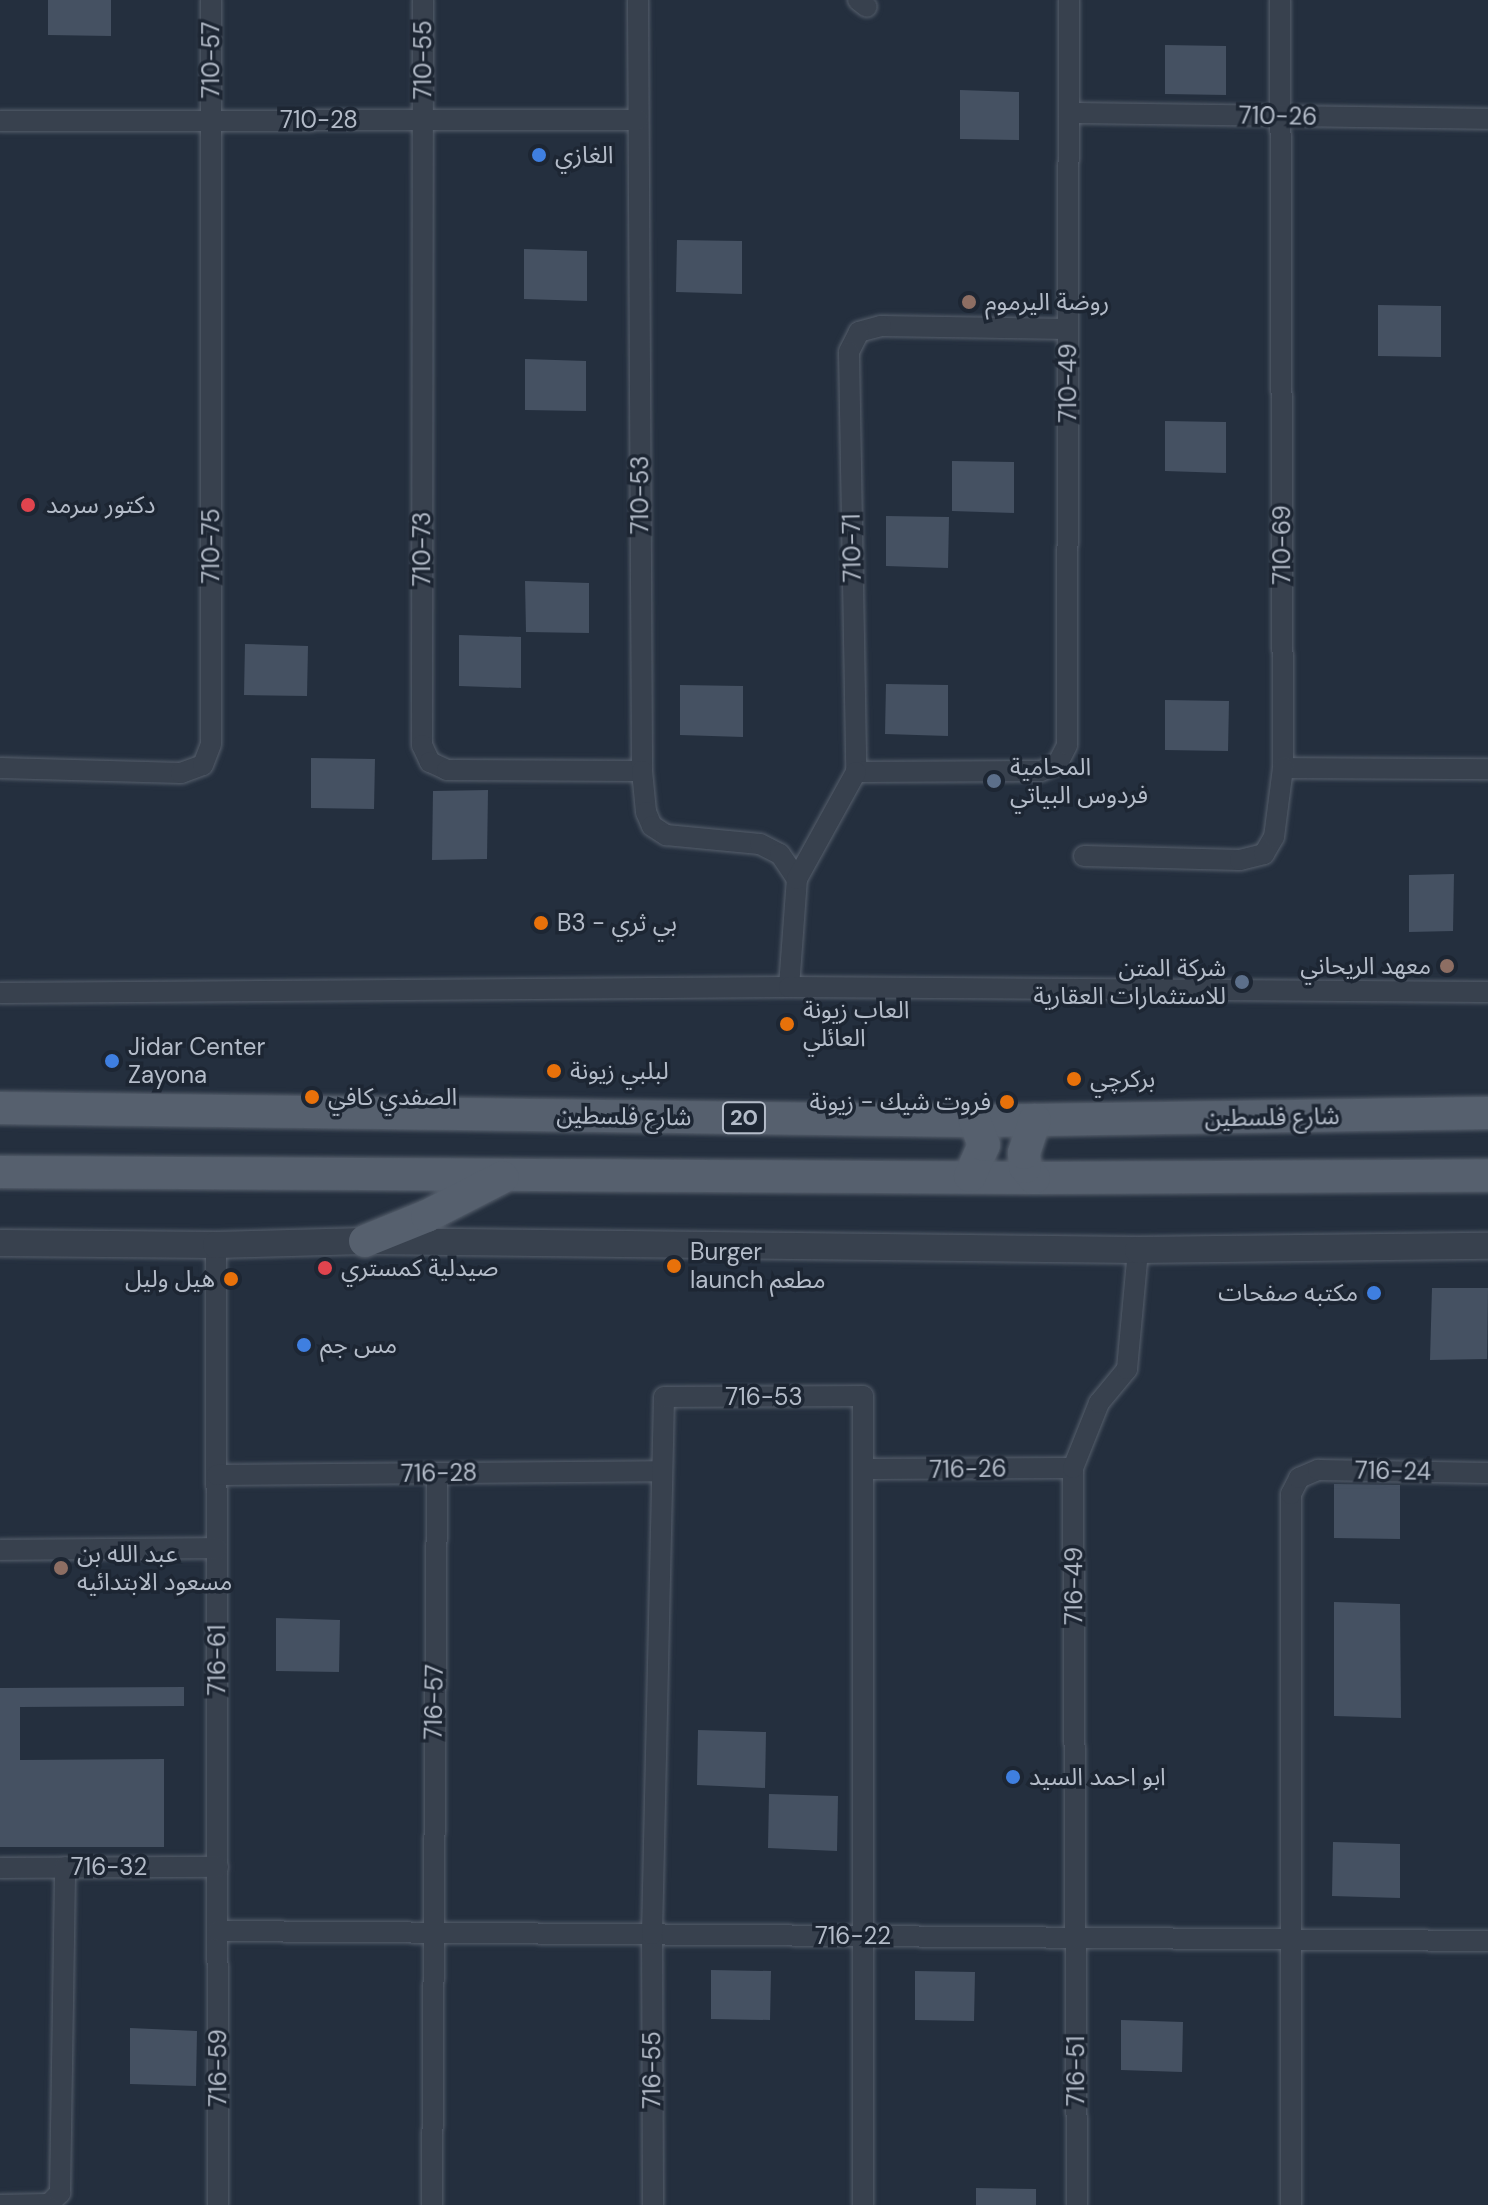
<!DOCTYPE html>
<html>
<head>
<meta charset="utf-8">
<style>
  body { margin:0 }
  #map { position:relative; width:1488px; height:2205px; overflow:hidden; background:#242f3e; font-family:"DM Sans","Noto Sans Arabic",sans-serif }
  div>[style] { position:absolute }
  .building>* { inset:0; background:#455162 }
  .roads { filter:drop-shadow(0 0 2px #565f6c) drop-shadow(0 0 2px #565f6c) }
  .minor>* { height:20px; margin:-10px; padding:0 10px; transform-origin:10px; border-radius:10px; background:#38414e }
  .tertiary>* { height:26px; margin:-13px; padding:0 13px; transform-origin:13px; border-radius:13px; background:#38414e }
  .primary>* { height:32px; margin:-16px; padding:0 16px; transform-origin:16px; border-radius:16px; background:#56606e }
  .dots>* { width:22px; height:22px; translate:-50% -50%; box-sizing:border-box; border:4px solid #1d2633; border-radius:50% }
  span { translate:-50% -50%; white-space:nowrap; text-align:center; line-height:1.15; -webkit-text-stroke:7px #1d2633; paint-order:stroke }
  .shield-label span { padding:2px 6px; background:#1d2633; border:2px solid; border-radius:6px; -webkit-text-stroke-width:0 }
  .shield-label { font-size:22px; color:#b4bcc9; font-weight:700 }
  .street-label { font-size:24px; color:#b4bcc9 }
  .poi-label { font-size:24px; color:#b4bcc9 }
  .left { translate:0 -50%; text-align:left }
  .right { translate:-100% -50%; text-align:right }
</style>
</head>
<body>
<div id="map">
  <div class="building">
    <i style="clip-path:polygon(48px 0,111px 0,111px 36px,48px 35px)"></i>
    <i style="clip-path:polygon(1165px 45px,1226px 46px,1226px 95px,1165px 94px)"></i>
    <i style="clip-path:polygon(960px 90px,1019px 92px,1019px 140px,960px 139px)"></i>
    <i style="clip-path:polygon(677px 240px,742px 241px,742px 294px,676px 292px)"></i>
    <i style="clip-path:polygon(524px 249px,587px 251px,587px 301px,524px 299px)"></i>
    <i style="clip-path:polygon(1378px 305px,1441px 306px,1441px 357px,1378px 356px)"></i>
    <i style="clip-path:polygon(525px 359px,586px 361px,586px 411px,525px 410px)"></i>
    <i style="clip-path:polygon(1165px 421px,1226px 422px,1226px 473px,1165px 471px)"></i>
    <i style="clip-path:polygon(952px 461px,1014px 462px,1014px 513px,952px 511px)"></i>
    <i style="clip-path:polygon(886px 516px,949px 517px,948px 568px,886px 566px)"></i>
    <i style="clip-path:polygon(525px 581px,589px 583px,589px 633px,526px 632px)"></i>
    <i style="clip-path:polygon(459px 635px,521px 637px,521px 688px,459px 686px)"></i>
    <i style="clip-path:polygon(245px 644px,308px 646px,307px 696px,244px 695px)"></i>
    <i style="clip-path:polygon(886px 684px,948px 685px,948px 736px,885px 734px)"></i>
    <i style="clip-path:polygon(680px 685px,743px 686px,743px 737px,680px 735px)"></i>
    <i style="clip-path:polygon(1165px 700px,1229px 701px,1228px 751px,1165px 750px)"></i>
    <i style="clip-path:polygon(311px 758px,375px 759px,374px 809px,311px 808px)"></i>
    <i style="clip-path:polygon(488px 790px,487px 859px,432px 860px,433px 791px)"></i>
    <i style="clip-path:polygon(1454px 874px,1453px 931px,1409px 932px,1409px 875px)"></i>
    <i style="clip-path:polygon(1432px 1288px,1488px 1288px,1487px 1359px,1430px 1360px)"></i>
    <i style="clip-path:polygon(1334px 1484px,1400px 1485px,1400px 1539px,1334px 1538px)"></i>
    <i style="clip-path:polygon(1334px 1602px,1400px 1604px,1401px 1718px,1334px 1716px)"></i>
    <i style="clip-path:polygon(276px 1618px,340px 1620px,339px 1672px,276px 1671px)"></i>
    <i style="clip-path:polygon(184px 1687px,184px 1706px,20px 1707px,20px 1760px,164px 1759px,164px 1847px,0 1847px,0 1688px)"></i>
    <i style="clip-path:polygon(698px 1730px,766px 1732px,765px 1788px,697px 1785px)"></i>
    <i style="clip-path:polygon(769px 1794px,838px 1796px,837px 1851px,768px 1848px)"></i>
    <i style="clip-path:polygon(1333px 1842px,1400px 1844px,1400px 1898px,1332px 1896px)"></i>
    <i style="clip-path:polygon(711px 1970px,771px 1971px,770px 2020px,711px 2019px)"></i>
    <i style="clip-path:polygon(915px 1971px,975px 1972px,974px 2021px,915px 2020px)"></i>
    <i style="clip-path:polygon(1121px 2020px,1183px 2022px,1182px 2072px,1121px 2070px)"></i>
    <i style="clip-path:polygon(130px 2028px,197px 2031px,196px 2086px,130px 2084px)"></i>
    <i style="clip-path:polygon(976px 2188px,1036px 2189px,1036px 2205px,976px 2205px)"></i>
  </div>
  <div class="roads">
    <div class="minor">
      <i style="left:423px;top:0;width:745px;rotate:90.08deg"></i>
      <i style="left:422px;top:745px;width:19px;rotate:65deg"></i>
      <i style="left:430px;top:762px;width:19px;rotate:25deg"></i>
      <i style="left:447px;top:770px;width:195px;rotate:0.3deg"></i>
      <i style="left:638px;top:0;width:771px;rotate:89.7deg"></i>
      <i style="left:642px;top:771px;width:41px;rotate:84.4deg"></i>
      <i style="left:646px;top:812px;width:15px;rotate:67deg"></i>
      <i style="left:652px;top:826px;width:17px;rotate:33deg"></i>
      <i style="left:666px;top:835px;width:94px;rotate:5.5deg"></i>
      <i style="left:760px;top:844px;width:22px;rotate:27deg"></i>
      <i style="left:780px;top:854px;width:30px;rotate:56deg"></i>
      <i style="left:858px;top:0;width:11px;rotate:38deg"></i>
      <i style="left:1280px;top:0;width:768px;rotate:89.78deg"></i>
      <i style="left:1283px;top:768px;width:205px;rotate:0.3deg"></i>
      <i style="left:1069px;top:113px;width:419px;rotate:0.8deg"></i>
      <i style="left:0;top:121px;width:638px;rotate:-0.09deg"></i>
      <i style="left:1068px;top:329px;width:187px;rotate:-179.1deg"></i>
      <i style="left:881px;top:326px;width:23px;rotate:165deg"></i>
      <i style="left:859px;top:332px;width:22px;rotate:117deg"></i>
      <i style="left:849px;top:352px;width:420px;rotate:89deg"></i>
      <i style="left:856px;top:772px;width:185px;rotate:-0.3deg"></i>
      <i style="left:1041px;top:771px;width:19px;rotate:-25deg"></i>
      <i style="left:1058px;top:763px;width:20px;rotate:-63deg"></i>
      <i style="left:1067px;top:745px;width:745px;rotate:-89.85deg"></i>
      <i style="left:0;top:768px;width:181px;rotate:1.6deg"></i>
      <i style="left:181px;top:773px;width:23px;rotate:-20deg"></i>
      <i style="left:203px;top:765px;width:22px;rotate:-69deg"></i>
      <i style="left:211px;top:744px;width:744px;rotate:-90deg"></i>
      <i style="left:1084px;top:856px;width:156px;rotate:1.5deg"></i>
      <i style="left:1240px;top:860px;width:25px;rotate:-14deg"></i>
      <i style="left:1264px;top:854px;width:20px;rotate:-60deg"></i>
      <i style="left:1274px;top:837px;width:70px;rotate:-82.6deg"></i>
      <i style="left:789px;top:987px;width:108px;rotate:-85.8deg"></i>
      <i style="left:797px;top:879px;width:122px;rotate:-61.1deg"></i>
      <i style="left:0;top:993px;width:789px;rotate:-0.44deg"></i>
      <i style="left:789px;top:987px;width:699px;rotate:0.41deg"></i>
      <i style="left:216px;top:1245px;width:960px;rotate:89.88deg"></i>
      <i style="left:863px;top:1469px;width:210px;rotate:-0.3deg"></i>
      <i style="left:217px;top:1475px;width:444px;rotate:-0.5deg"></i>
      <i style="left:0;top:1550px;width:217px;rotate:-0.5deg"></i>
      <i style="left:0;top:1868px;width:218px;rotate:-0.3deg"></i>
      <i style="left:218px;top:1931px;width:1270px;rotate:0.45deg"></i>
      <i style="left:0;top:2205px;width:49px;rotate:-1.2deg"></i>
      <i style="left:49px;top:2204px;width:16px;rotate:-45deg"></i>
      <i style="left:60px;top:2193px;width:326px;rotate:-89.1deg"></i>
      <i style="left:432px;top:2205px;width:732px;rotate:-89.61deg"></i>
      <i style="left:653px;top:2205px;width:271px;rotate:-90.2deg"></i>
      <i style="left:652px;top:1934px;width:537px;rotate:-88.72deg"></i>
      <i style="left:664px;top:1397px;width:199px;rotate:-0.3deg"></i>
      <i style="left:863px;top:1396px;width:809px;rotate:90deg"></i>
      <i style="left:1077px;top:2205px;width:737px;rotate:-90.31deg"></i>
      <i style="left:1073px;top:1468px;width:70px;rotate:-68.2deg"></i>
      <i style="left:1099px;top:1403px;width:44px;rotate:-50.5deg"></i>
      <i style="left:1127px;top:1369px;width:120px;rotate:-84.7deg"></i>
      <i style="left:1291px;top:2205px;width:711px;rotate:-90deg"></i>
      <i style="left:1291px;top:1494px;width:18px;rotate:-63deg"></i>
      <i style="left:1299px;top:1478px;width:21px;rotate:-23deg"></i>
      <i style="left:1318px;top:1470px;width:170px;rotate:1deg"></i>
    </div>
    <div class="tertiary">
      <i style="left:0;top:1243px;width:216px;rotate:0.5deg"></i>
      <i style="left:216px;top:1245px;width:149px;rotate:-1.5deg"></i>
      <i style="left:365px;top:1241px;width:773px;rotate:0.67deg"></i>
      <i style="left:1138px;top:1250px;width:350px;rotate:-0.7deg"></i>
    </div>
    <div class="primary">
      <i style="left:0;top:1108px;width:975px;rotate:0.76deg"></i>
      <i style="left:975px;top:1121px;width:513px;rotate:-0.89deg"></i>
      <i style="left:0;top:1172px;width:1034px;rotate:0.33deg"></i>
      <i style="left:1034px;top:1178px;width:454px;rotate:-0.3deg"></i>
      <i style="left:970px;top:1176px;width:34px;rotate:-66deg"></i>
      <i style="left:984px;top:1145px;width:26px;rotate:-111deg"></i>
      <i style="left:1034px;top:1178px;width:14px;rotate:-129deg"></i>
      <i style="left:1025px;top:1167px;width:14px;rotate:-94deg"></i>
      <i style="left:1024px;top:1153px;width:35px;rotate:-72deg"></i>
      <i style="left:365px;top:1241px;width:67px;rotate:-22deg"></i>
      <i style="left:427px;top:1216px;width:85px;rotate:-27.2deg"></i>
    </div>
  </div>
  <div class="dots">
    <i style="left:539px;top:155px;background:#3f7fe0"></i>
    <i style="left:969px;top:302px;background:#8d6e63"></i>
    <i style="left:28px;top:505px;background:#e0444e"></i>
    <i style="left:994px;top:781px;background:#5c6f8a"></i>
    <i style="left:541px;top:923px;background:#e8710a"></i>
    <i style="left:1447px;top:966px;background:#8d6e63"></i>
    <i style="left:1242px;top:982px;background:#5c6f8a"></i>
    <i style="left:787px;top:1024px;background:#e8710a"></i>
    <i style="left:112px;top:1061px;background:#3f7fe0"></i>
    <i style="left:554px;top:1071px;background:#e8710a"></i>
    <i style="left:1074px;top:1079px;background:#e8710a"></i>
    <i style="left:312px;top:1097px;background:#e8710a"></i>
    <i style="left:1007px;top:1102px;background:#e8710a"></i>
    <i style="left:674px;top:1266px;background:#e8710a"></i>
    <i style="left:325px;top:1268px;background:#e0444e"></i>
    <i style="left:231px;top:1279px;background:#e8710a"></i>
    <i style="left:1374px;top:1293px;background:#3f7fe0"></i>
    <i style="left:304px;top:1345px;background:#3f7fe0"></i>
    <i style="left:61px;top:1568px;background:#8d6e63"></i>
    <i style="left:1013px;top:1777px;background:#3f7fe0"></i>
  </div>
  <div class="shield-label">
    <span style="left:744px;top:1118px">20</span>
  </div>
  <div class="street-label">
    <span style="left:211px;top:60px;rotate:-90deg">710-57</span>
    <span style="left:423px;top:60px;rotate:-90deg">710-55</span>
    <span style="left:1278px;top:116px;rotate:1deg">710-26</span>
    <span style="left:319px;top:120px">710-28</span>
    <span style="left:1068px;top:383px;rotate:-90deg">710-49</span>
    <span style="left:640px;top:495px;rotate:-90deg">710-53</span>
    <span style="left:1282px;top:545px;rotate:-90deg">710-69</span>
    <span style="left:211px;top:546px;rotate:-90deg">710-75</span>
    <span style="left:852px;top:548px;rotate:-91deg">710-71</span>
    <span style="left:422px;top:549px;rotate:-90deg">710-73</span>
    <span style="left:624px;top:1116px;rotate:1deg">شارع فلسطين</span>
    <span style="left:1272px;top:1117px;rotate:-1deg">شارع فلسطين</span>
    <span style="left:764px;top:1397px">716-53</span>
    <span style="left:968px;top:1469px;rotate:-1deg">716-26</span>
    <span style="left:1393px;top:1471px;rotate:1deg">716-24</span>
    <span style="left:439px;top:1473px;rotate:-1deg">716-28</span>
    <span style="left:1074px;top:1586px;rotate:-90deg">716-49</span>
    <span style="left:217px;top:1660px;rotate:-90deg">716-61</span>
    <span style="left:434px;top:1702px;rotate:-89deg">716-57</span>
    <span style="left:109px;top:1867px">716-32</span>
    <span style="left:853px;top:1936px">716-22</span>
    <span style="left:218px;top:2068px;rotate:-90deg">716-59</span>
    <span style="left:652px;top:2070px;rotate:-90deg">716-55</span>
    <span style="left:1076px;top:2071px;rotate:-90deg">716-51</span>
  </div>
  <div class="poi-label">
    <span class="left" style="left:555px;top:155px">الغازي</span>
    <span class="left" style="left:985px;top:302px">روضة اليرموم</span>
    <span class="left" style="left:46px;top:505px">دكتور سرمد</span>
    <span class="left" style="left:1010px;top:781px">المحامية<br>فردوس البياتي</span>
    <span class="left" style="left:557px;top:923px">B3 - بي ثري</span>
    <span class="right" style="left:1431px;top:966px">معهد الريحاني</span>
    <span class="right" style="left:1226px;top:982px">شركة المتن<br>للاستثمارات العقارية</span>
    <span class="left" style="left:803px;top:1024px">العاب زيونة<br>العائلي</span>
    <span class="left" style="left:128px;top:1061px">Jidar Center<br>Zayona</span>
    <span class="left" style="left:570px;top:1071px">لبلبي زيونة</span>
    <span class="left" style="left:1090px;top:1079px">بركرچي</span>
    <span class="left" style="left:328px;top:1097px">الصفدي كافي</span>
    <span class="right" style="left:991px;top:1102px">فروت شيك - زيونة</span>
    <span class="left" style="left:690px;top:1266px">Burger<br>launch مطعم</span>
    <span class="left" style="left:341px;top:1268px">صيدلية كمستري</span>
    <span class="right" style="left:215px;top:1279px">هيل وليل</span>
    <span class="right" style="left:1358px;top:1293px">مكتبه صفحات</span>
    <span class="left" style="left:320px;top:1345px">مس جم</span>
    <span class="left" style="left:77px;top:1568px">عبد الله بن<br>مسعود الابتدائيه</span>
    <span class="left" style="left:1029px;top:1777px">ابو احمد السيد</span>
  </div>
</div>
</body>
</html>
